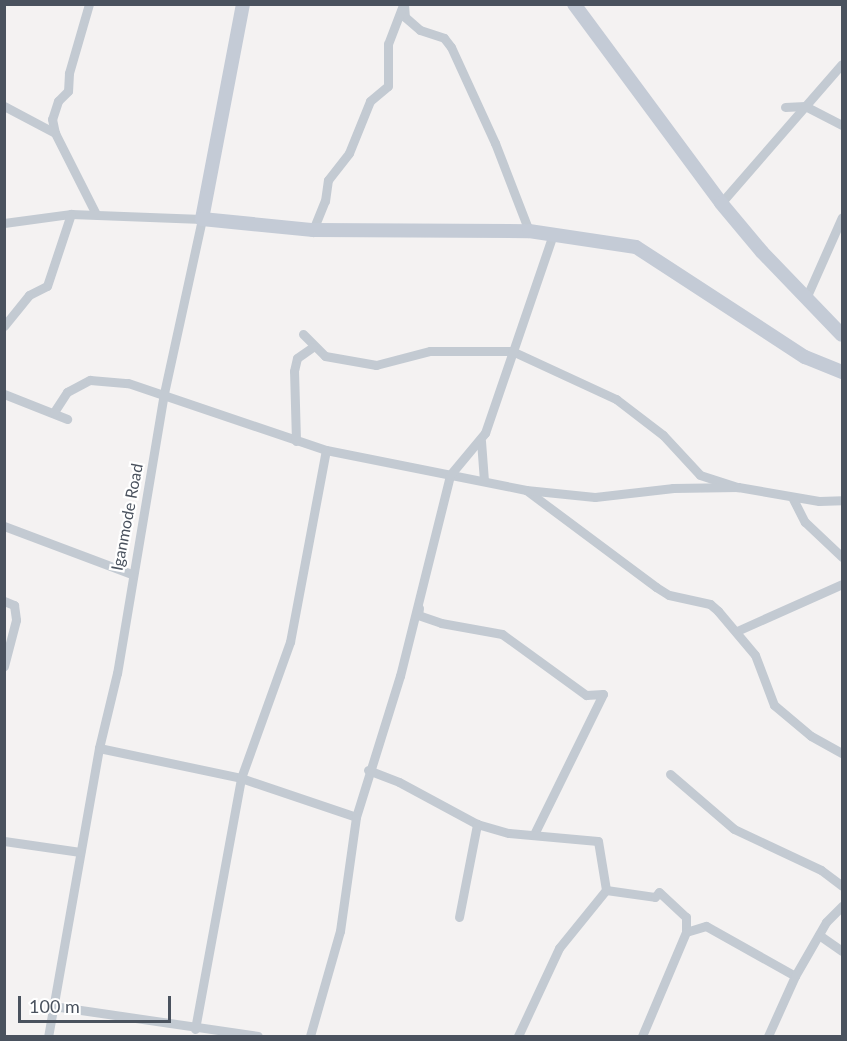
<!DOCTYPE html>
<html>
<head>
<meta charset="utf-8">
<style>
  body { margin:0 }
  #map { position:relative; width:847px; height:1041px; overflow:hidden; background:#f4f2f2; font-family:Lato,sans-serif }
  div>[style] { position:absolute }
  .street>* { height:9px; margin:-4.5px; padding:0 4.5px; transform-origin:4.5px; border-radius:4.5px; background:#c3cad2 }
  .secondary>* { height:14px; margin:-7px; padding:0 7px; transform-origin:7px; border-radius:7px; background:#c4cbd6 }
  span { translate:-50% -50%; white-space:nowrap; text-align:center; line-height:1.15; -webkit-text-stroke:4.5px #fff; paint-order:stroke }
  .street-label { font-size:16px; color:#4a525e }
  .frame { position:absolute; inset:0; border:6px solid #4a525e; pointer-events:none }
  .scale { position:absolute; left:18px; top:996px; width:153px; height:27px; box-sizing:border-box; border:3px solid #4a525e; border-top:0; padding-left:8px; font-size:18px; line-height:21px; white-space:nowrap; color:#4a525e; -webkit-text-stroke:4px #fff; paint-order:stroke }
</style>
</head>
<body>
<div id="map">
  <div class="street">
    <i style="left:89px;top:4px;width:72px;rotate:106.2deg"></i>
    <i style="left:69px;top:73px;width:18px;rotate:93deg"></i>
    <i style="left:68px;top:91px;width:14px;rotate:135deg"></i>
    <i style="left:58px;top:101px;width:19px;rotate:108deg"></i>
    <i style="left:52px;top:119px;width:14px;rotate:78deg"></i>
    <i style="left:55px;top:133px;width:91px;rotate:63.2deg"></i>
    <i style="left:404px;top:4px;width:13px;rotate:86deg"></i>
    <i style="left:405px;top:17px;width:20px;rotate:41deg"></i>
    <i style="left:420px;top:30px;width:25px;rotate:18deg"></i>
    <i style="left:444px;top:38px;width:11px;rotate:52deg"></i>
    <i style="left:451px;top:47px;width:106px;rotate:65.4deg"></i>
    <i style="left:495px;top:143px;width:94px;rotate:68.9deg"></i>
    <i style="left:4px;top:106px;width:58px;rotate:27.9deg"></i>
    <i style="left:785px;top:107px;width:20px;rotate:-3deg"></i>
    <i style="left:805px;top:106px;width:42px;rotate:27.2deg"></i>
    <i style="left:721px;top:203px;width:184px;rotate:-49deg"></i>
    <i style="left:4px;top:223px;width:68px;rotate:-7.7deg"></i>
    <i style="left:71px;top:214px;width:131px;rotate:2.2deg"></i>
    <i style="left:202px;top:219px;width:178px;rotate:102.3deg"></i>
    <i style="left:164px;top:393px;width:284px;rotate:99.5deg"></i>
    <i style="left:117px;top:673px;width:77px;rotate:103.5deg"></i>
    <i style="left:99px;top:748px;width:292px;rotate:100deg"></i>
    <i style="left:313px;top:230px;width:31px;rotate:-68deg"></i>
    <i style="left:325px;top:201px;width:21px;rotate:-82deg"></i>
    <i style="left:328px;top:180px;width:34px;rotate:-52deg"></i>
    <i style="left:349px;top:153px;width:56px;rotate:-68deg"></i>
    <i style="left:370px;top:101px;width:23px;rotate:-40deg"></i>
    <i style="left:388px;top:86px;width:42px;rotate:-90deg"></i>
    <i style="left:388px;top:44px;width:40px;rotate:-69deg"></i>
    <i style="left:807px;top:296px;width:86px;rotate:-66.1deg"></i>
    <i style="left:4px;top:326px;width:40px;rotate:-51deg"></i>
    <i style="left:29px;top:295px;width:20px;rotate:-27deg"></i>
    <i style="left:47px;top:286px;width:76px;rotate:-71.6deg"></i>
    <i style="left:303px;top:334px;width:31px;rotate:45deg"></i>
    <i style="left:325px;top:356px;width:52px;rotate:10deg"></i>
    <i style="left:376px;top:365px;width:56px;rotate:-14.5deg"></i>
    <i style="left:430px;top:351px;width:82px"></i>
    <i style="left:512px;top:351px;width:115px;rotate:24.8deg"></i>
    <i style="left:616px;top:399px;width:59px;rotate:37.5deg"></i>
    <i style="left:663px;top:435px;width:54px;rotate:47.2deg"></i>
    <i style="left:700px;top:475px;width:40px;rotate:18deg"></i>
    <i style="left:4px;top:394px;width:68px;rotate:21.6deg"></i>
    <i style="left:54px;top:412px;width:24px;rotate:-57deg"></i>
    <i style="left:67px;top:392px;width:26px;rotate:-28deg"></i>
    <i style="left:90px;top:380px;width:38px;rotate:5deg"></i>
    <i style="left:128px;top:383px;width:209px;rotate:18.7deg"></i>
    <i style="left:326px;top:450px;width:204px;rotate:11.3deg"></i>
    <i style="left:526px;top:490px;width:162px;rotate:36.7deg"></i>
    <i style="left:656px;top:587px;width:15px;rotate:32deg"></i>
    <i style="left:669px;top:595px;width:42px;rotate:12.4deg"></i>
    <i style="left:710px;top:604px;width:11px;rotate:41deg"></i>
    <i style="left:718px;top:611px;width:57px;rotate:49.9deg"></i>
    <i style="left:755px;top:655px;width:53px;rotate:69.2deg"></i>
    <i style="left:774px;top:705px;width:48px;rotate:40deg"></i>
    <i style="left:811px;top:736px;width:35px;rotate:29deg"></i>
    <i style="left:296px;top:441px;width:70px;rotate:-91.6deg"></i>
    <i style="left:294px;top:371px;width:13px;rotate:-77deg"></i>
    <i style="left:297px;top:358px;width:19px;rotate:-35deg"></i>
    <i style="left:481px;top:441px;width:40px;rotate:85.7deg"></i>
    <i style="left:526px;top:490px;width:69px;rotate:5.8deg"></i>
    <i style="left:595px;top:497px;width:79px;rotate:-6.6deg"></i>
    <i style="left:673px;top:488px;width:65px;rotate:-0.9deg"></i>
    <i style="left:738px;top:487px;width:82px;rotate:9.8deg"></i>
    <i style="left:819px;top:501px;width:23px;rotate:-2deg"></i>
    <i style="left:792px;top:497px;width:28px;rotate:63deg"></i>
    <i style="left:805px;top:522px;width:51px;rotate:43.4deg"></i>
    <i style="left:4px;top:526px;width:137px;rotate:20.6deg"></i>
    <i style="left:4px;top:601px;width:11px;rotate:22deg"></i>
    <i style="left:14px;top:605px;width:15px;rotate:82deg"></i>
    <i style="left:16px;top:620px;width:48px;rotate:104.6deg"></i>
    <i style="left:419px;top:608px;width:7px;rotate:98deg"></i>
    <i style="left:418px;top:615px;width:24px;rotate:19deg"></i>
    <i style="left:441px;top:623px;width:62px;rotate:10.2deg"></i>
    <i style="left:502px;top:634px;width:104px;rotate:36deg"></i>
    <i style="left:586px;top:695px;width:17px;rotate:-3deg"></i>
    <i style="left:603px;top:694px;width:156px;rotate:116.2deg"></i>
    <i style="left:737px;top:631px;width:115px;rotate:-24.1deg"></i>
    <i style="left:99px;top:748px;width:145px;rotate:11.9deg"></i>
    <i style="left:241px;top:778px;width:121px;rotate:18.7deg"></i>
    <i style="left:368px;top:770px;width:33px;rotate:21deg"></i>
    <i style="left:399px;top:782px;width:89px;rotate:28.3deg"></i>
    <i style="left:477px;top:824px;width:33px;rotate:16deg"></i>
    <i style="left:509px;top:833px;width:89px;rotate:5.1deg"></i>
    <i style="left:598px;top:841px;width:50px;rotate:80.7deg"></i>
    <i style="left:670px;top:774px;width:84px;rotate:40.7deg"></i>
    <i style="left:734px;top:829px;width:96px;rotate:25.2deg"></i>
    <i style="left:821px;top:870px;width:26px;rotate:37deg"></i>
    <i style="left:4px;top:841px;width:77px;rotate:8.2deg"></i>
    <i style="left:606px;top:890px;width:49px;rotate:8.1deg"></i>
    <i style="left:655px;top:897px;width:6px;rotate:-51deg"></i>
    <i style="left:659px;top:892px;width:37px;rotate:43deg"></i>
    <i style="left:686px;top:917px;width:15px;rotate:90deg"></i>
    <i style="left:686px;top:932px;width:113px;rotate:112.9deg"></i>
    <i style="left:459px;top:917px;width:95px;rotate:-79deg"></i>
    <i style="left:686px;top:932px;width:21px;rotate:-17deg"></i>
    <i style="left:706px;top:926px;width:102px;rotate:29.3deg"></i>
    <i style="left:819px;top:935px;width:28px;rotate:35deg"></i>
    <i style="left:53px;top:1006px;width:207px;rotate:8.3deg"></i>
    <i style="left:195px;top:1029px;width:255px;rotate:-79.6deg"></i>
    <i style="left:241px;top:778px;width:145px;rotate:-70.2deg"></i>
    <i style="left:290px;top:642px;width:195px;rotate:-79.4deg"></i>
    <i style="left:310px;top:1036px;width:109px;rotate:-74.1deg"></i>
    <i style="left:340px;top:931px;width:115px;rotate:-82deg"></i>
    <i style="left:356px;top:817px;width:148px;rotate:-72.7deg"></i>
    <i style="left:400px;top:676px;width:207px;rotate:-76deg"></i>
    <i style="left:450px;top:475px;width:55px;rotate:-50.2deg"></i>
    <i style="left:485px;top:433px;width:210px;rotate:-71.1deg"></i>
    <i style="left:518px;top:1036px;width:97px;rotate:-65deg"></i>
    <i style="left:559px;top:948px;width:75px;rotate:-51deg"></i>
    <i style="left:768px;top:1036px;width:66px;rotate:-65.8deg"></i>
    <i style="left:795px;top:976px;width:62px;rotate:-60.1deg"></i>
    <i style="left:826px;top:922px;width:23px;rotate:-45deg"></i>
  </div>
  <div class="secondary">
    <i style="left:243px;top:4px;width:219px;rotate:100.8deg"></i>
    <i style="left:202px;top:219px;width:112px;rotate:5.7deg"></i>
    <i style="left:313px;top:230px;width:216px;rotate:0.3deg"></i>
    <i style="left:529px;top:231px;width:108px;rotate:8.5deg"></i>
    <i style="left:636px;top:247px;width:202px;rotate:33.1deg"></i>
    <i style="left:805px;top:357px;width:40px;rotate:22deg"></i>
    <i style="left:574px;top:4px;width:247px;rotate:53.5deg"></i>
    <i style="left:721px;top:203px;width:64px;rotate:50.1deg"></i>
    <i style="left:762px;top:252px;width:115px;rotate:46.1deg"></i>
  </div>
  <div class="street-label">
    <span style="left:127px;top:517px;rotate:-79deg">Iganmode Road</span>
  </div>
  <div class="frame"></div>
  <div class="scale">100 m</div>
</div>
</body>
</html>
